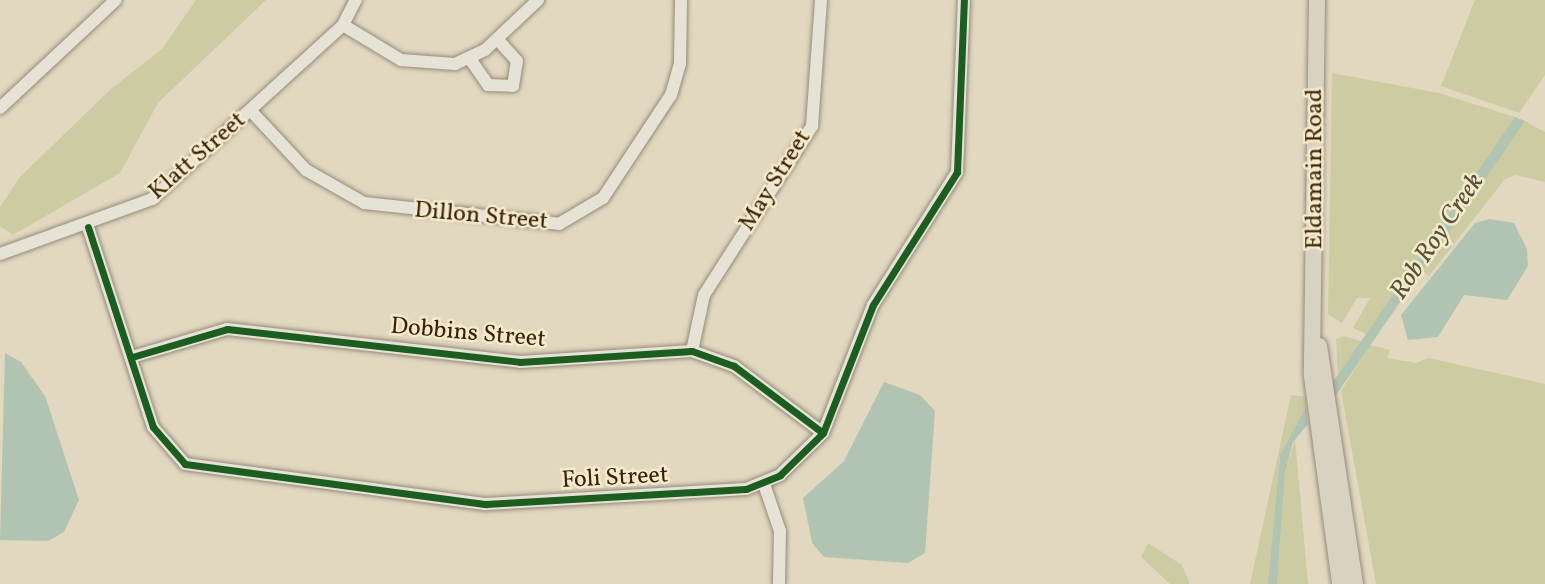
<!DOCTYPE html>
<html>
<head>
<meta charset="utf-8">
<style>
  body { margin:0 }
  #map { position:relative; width:1545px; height:584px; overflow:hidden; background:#e2d8c0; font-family:Vollkorn,serif }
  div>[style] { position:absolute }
  .green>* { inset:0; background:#cdcba2 }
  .water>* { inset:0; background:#b0c4b1 }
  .roads { filter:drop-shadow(0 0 2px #948c7b) drop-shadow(0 0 2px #948c7b) }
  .minor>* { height:12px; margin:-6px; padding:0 6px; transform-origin:6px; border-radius:6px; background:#e7e2d6 }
  .major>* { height:16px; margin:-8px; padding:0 8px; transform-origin:8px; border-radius:8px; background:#dad2c1 }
  .cycleway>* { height:7px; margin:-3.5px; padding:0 3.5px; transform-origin:3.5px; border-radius:3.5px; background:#1b5e20 }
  span { translate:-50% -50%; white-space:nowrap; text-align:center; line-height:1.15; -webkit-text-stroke:5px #f6eacc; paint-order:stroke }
  .street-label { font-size:24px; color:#382308 }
  .water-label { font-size:26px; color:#565139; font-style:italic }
</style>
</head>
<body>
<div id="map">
  <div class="green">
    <i style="clip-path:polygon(196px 0,266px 0,158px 103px,120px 173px,13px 235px,0 226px,0 207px,19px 178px,112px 88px,162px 49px)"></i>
    <i style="clip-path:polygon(1475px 0,1545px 0,1545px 75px,1519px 113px,1441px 86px)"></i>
    <i style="clip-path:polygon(1332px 73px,1439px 93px,1515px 117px,1369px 335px,1353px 328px,1370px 298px,1357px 298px,1342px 323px,1328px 314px)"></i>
    <i style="clip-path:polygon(1525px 121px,1545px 132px,1545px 182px,1516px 175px,1505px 179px,1429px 276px,1421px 270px,1446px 229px)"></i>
    <i style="clip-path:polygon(1344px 336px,1364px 342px,1338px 376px,1336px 339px)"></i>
    <i style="clip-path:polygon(1370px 345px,1390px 350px,1387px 358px,1416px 363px,1428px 358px,1545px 384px,1545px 584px,1376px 584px,1341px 391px)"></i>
    <i style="clip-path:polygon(1291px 395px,1306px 397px,1306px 407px,1280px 455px,1268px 584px,1250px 584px)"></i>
    <i style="clip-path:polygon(1295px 439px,1308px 584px,1277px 584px,1285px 473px)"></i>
    <i style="clip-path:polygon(1148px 543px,1182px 565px,1190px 584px,1170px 584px,1141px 557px)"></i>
  </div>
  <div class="water">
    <i style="clip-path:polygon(1515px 117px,1525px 121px,1334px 398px,1333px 382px)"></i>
    <i style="clip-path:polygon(1489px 219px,1514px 223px,1527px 249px,1528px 266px,1507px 300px,1464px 295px,1438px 337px,1408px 340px,1401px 315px,1475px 223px)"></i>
    <i style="clip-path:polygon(5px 353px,21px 362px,45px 396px,79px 500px,64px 532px,48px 541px,0 540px)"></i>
    <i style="clip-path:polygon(884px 382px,920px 395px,935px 411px,925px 553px,908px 563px,824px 557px,812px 543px,803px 498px,844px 461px)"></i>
    <i style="clip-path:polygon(1306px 407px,1308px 424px,1293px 442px,1285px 473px,1277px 584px,1268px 584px,1280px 455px)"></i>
  </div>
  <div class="roads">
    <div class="minor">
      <i style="left:343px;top:25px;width:68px;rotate:31.1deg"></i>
      <i style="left:401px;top:60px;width:54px;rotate:4.2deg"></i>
      <i style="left:455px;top:64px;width:33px;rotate:-25deg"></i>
      <i style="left:485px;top:50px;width:73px;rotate:-43.3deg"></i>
      <i style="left:470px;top:59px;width:32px;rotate:55deg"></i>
      <i style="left:488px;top:85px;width:25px;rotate:2deg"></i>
      <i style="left:513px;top:86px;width:25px;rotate:-81deg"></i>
      <i style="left:517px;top:61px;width:30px;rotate:-132deg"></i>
      <i style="left:0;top:108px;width:158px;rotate:-43deg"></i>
      <i style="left:251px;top:111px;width:81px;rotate:47deg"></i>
      <i style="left:306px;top:170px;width:67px;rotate:29.6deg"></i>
      <i style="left:364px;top:203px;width:196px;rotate:6.1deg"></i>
      <i style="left:559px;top:224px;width:51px;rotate:-30.6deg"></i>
      <i style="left:603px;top:198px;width:123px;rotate:-56.6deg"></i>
      <i style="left:671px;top:95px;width:32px;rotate:-74deg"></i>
      <i style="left:680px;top:64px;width:64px;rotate:-89.1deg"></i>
      <i style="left:88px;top:227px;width:210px;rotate:72deg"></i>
      <i style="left:153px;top:427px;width:49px;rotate:49.1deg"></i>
      <i style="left:185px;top:464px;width:304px;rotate:7.6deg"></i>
      <i style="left:486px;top:504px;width:260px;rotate:-3.3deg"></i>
      <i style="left:746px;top:489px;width:37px;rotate:-22deg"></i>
      <i style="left:780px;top:475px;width:60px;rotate:-44.3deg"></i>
      <i style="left:823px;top:433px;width:137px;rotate:-68.7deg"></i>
      <i style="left:873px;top:305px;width:157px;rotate:-57.7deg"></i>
      <i style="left:957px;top:172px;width:172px;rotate:-87.7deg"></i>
      <i style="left:0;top:254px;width:162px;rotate:-19.9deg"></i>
      <i style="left:152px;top:199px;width:258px;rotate:-42.3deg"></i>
      <i style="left:343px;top:25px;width:28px;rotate:-63deg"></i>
      <i style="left:692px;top:351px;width:57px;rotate:-77.9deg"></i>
      <i style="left:704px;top:295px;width:201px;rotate:-57.4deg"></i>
      <i style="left:812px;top:126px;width:126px;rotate:-85.9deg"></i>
      <i style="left:132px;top:357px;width:99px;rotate:-16.4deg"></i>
      <i style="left:227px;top:329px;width:295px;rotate:6.4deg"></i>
      <i style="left:520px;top:362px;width:172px;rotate:-3.7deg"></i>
      <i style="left:692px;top:351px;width:45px;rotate:19.7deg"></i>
      <i style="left:734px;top:366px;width:111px;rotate:37deg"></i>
      <i style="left:764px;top:484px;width:50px;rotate:71.2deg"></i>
      <i style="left:780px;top:531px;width:53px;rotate:91.1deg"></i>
    </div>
    <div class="major">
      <i style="left:1317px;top:0;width:376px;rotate:90.8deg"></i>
      <i style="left:1312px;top:376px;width:210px;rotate:82.3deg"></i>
      <i style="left:1319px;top:346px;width:241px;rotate:81.4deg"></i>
    </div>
  </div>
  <div class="cycleway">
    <i style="left:88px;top:227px;width:210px;rotate:72deg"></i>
    <i style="left:153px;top:427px;width:49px;rotate:49.1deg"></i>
    <i style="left:185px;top:464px;width:304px;rotate:7.6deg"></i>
    <i style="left:486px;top:504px;width:260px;rotate:-3.3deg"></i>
    <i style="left:746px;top:489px;width:37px;rotate:-22deg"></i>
    <i style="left:780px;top:475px;width:60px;rotate:-44.3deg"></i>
    <i style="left:823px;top:433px;width:137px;rotate:-68.7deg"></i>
    <i style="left:873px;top:305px;width:157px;rotate:-57.7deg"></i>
    <i style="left:957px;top:172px;width:172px;rotate:-87.7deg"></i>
    <i style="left:132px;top:357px;width:99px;rotate:-16.4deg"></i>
    <i style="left:227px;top:329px;width:295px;rotate:6.4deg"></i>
    <i style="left:520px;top:362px;width:172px;rotate:-3.7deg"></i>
    <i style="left:692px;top:351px;width:45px;rotate:19.7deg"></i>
    <i style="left:734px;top:366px;width:111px;rotate:37deg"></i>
  </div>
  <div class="street-label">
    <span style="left:198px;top:157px;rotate:-41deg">Klatt Street</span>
    <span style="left:1316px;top:169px;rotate:-90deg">Eldamain Road</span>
    <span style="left:776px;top:181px;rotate:-58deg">May Street</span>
    <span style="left:481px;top:217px;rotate:5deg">Dillon Street</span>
    <span style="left:468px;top:334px;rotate:5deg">Dobbins Street</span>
    <span style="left:615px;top:479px;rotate:-3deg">Foli Street</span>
  </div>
  <div class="water-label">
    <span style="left:1438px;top:237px;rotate:-56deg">Rob Roy Creek</span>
  </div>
</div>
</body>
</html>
